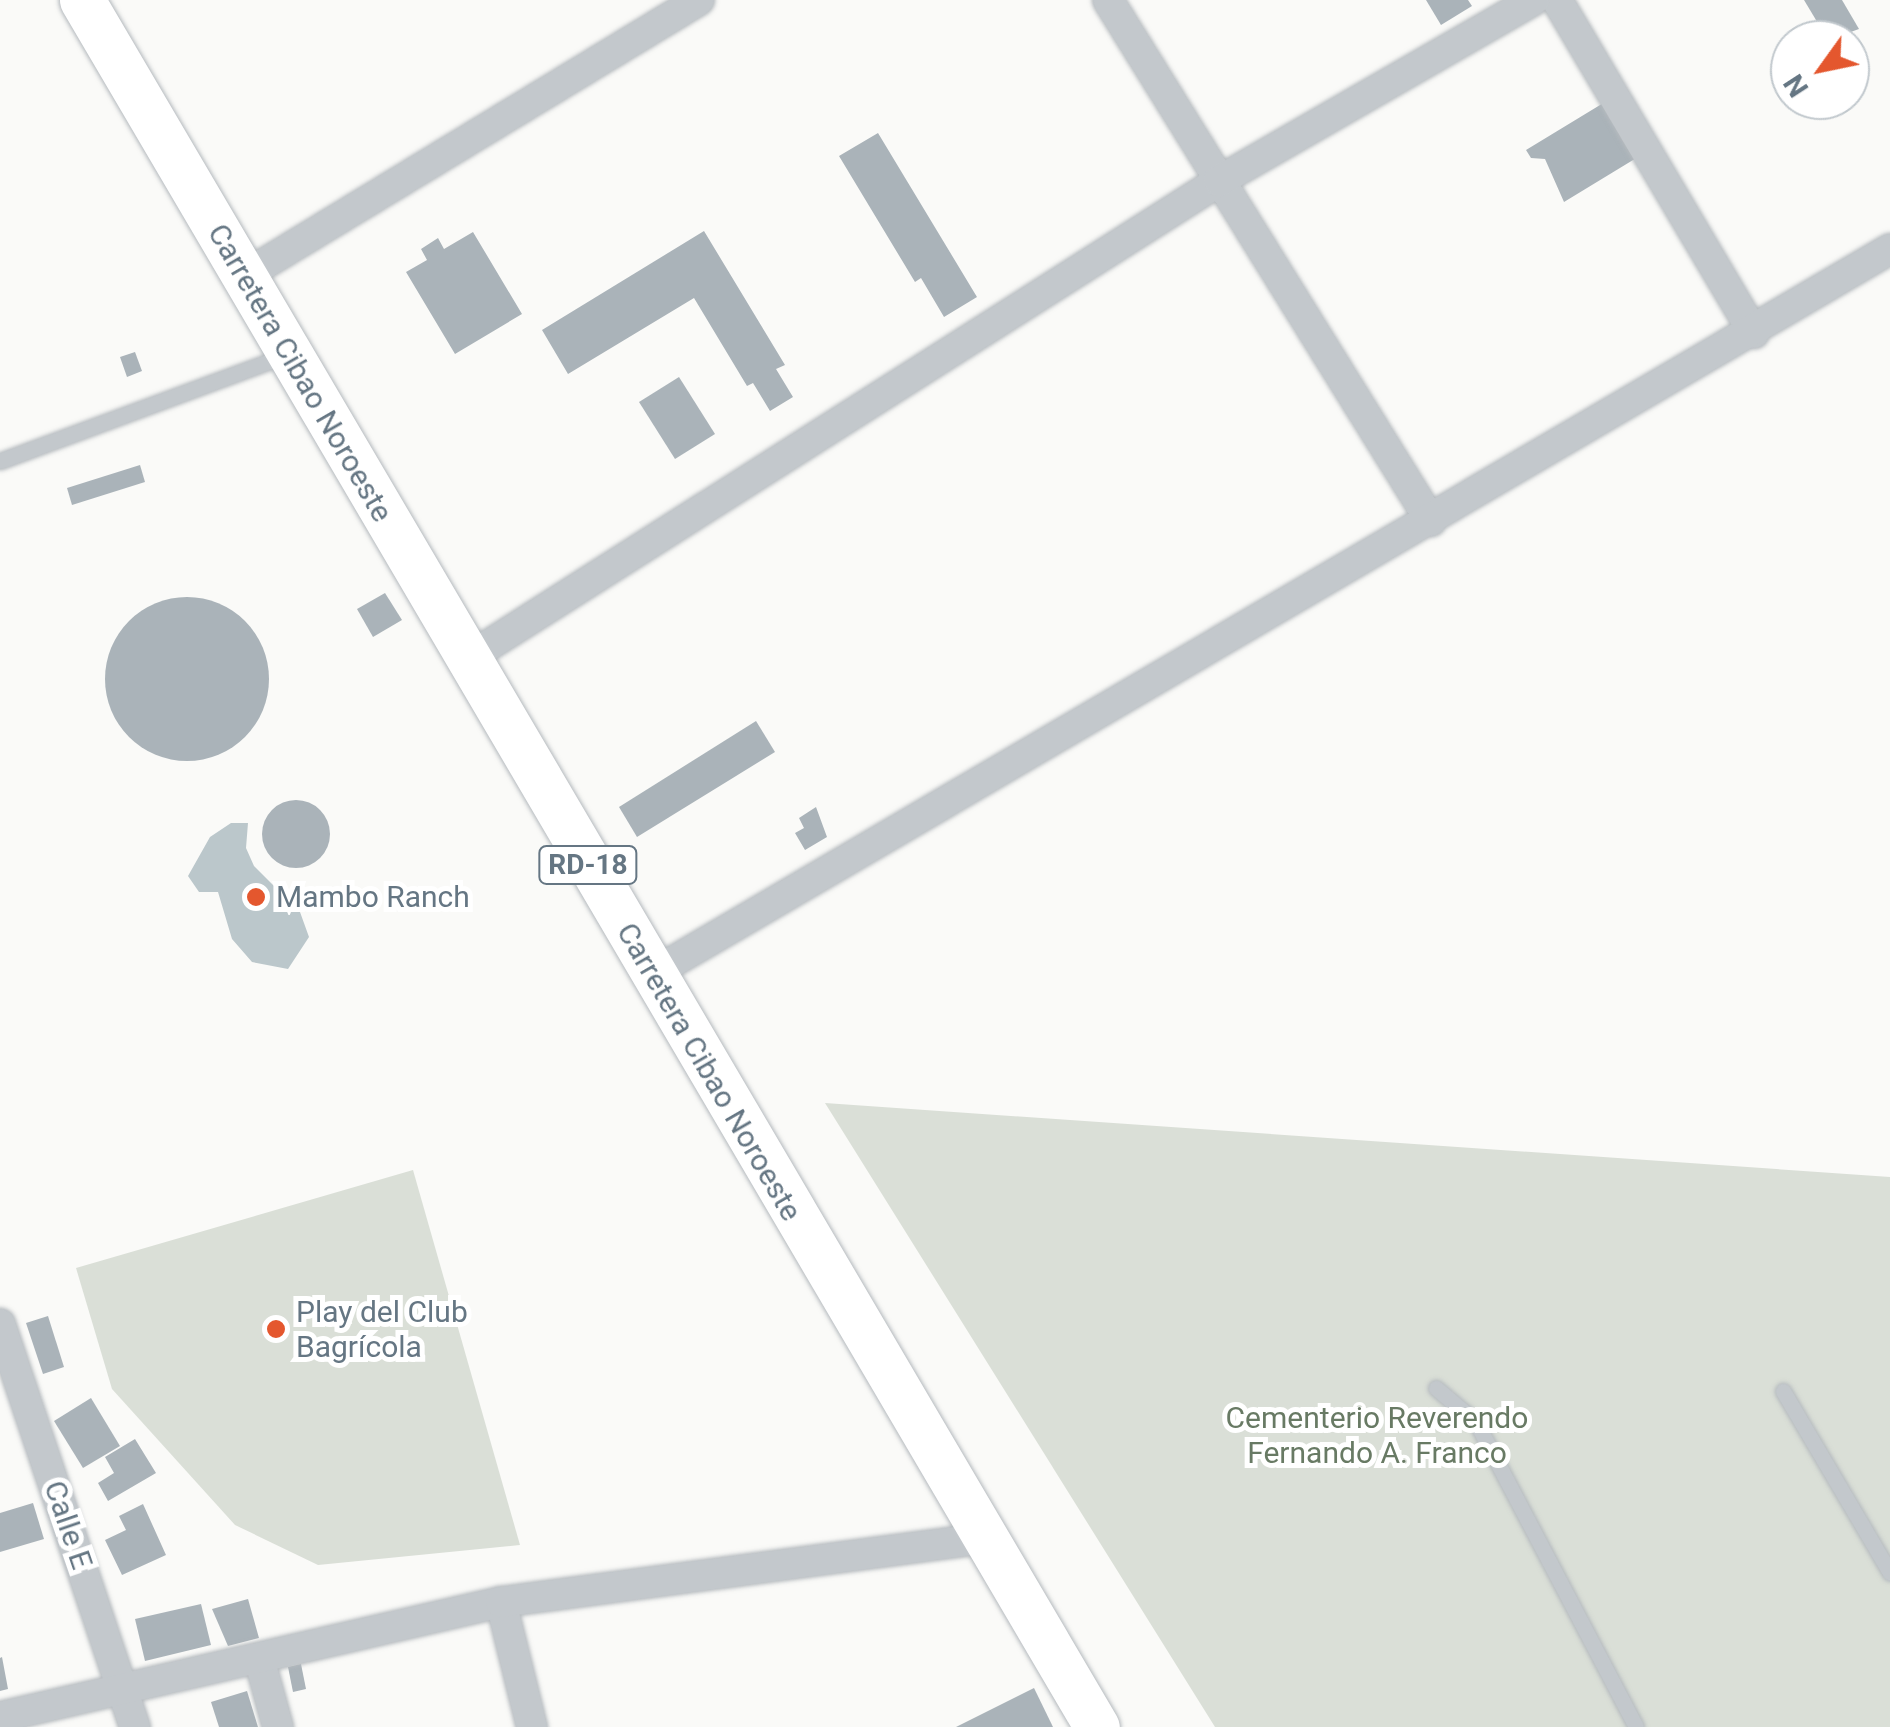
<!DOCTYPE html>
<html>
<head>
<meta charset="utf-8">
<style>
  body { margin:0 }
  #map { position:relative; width:1890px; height:1727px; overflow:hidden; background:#fafaf8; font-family:Roboto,sans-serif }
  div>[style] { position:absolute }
  .green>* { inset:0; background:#dadfd7 }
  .water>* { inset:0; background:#bbc7cb }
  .building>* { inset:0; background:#aab3b9 }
  .round { border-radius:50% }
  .roads { filter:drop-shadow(0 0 2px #b5babe) drop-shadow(0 0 2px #b5babe) }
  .service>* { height:15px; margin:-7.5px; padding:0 7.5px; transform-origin:7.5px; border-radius:7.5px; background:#c3c8cc }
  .minor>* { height:30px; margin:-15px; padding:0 15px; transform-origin:15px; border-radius:15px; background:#c3c8cc }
  .primary>* { height:45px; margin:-22.5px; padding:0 22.5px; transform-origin:22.5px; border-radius:22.5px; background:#fff }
  .dots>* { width:28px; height:28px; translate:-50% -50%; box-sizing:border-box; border:5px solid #fff; border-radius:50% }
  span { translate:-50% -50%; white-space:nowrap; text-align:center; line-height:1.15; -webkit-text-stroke:10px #fff; paint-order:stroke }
  .shield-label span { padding:2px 8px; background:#fff; border:2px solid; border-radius:8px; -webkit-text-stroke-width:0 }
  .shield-label { font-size:28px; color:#657683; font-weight:700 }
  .street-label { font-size:30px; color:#657683 }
  .poi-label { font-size:30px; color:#657683 }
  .left { translate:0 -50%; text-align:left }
  .park-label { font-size:30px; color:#687a64 }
  .north { position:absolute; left:1770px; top:20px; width:100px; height:100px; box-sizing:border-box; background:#fff; border:2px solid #c1c8cd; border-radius:50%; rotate:237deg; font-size:28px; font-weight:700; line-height:40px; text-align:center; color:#657683 }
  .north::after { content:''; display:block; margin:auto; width:35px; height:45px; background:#e4572e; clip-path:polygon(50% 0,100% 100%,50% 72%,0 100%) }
</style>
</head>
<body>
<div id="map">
  <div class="green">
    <i style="clip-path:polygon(825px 1103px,1890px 1177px,1890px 1727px,1215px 1727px)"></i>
    <i style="clip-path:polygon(413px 1170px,520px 1545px,318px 1565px,235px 1525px,112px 1389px,76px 1268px)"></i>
  </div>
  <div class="water">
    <i style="clip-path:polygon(231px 823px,248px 823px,246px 848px,254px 866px,300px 912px,309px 937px,288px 969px,252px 962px,232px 939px,218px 892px,199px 892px,188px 876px,210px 837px)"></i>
  </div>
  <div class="building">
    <i style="clip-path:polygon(1426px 0,1468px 0,1472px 6px,1441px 25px)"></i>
    <i style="clip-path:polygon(1804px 0,1842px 0,1859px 29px,1828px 40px)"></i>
    <i style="clip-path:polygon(1605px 102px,1638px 157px,1564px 202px,1545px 159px,1531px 158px,1526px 150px)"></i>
    <i style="clip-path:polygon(878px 133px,977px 297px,944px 317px,921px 278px,915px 282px,839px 156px)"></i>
    <i style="clip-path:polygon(704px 231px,785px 365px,776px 369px,793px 397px,770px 411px,753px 383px,747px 386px,694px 298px,568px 374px,542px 330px)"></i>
    <i style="clip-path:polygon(473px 232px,522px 314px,455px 354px,406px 272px,427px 260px,421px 249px,438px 238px,444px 249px)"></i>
    <i style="clip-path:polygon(135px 352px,142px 371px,127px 377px,120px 357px)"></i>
    <i style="clip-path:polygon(679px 377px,715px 434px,675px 459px,639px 402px)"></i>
    <i style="clip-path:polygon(140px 465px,145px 482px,72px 505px,67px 488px)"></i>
    <i style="clip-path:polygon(385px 593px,402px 620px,373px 637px,357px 609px)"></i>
    <i class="round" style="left:105px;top:597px;width:164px;height:164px"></i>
    <i style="clip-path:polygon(756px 721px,775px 752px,637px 837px,619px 807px)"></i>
    <i class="round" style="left:262px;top:800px;width:68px;height:68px"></i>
    <i style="clip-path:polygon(816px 807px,827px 837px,805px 850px,795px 833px,804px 828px,799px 818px)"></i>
    <i style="clip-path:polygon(48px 1316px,64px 1367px,43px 1374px,26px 1323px)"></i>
    <i style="clip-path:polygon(91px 1398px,120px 1446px,83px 1468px,54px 1421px)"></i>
    <i style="clip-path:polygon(135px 1439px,156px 1473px,108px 1501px,98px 1483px,114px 1473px,105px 1457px)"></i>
    <i style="clip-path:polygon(33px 1503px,44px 1539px,0 1552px,0 1513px)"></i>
    <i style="clip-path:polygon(143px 1504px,166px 1555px,122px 1575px,105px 1540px,126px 1530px,119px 1516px)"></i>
    <i style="clip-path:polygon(248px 1599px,259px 1638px,228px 1646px,212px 1609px)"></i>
    <i style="clip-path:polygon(201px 1604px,211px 1645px,145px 1661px,135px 1619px)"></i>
    <i style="clip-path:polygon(2px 1657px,8px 1689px,0 1691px,0 1658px)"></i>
    <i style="clip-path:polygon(301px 1664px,306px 1689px,293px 1692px,288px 1667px)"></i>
    <i style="clip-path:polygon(1034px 1688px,1053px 1727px,956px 1727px)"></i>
    <i style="clip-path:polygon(247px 1691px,258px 1727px,219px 1727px,211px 1702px)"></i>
  </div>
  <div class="roads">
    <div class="service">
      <i style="left:0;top:461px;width:305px;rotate:-20.3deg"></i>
      <i style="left:1436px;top:1388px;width:52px;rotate:40.4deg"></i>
      <i style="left:1476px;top:1422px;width:344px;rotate:62.3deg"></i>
      <i style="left:1783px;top:1391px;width:211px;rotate:59.5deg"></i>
    </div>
    <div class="minor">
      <i style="left:1108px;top:0;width:613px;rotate:58.2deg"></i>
      <i style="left:1557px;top:0;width:387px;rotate:59.4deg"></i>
      <i style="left:244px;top:276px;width:532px;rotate:-31.24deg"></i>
      <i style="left:467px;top:659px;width:891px;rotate:-32.44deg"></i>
      <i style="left:1219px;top:181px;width:363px;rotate:-29.9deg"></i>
      <i style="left:652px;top:974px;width:1435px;rotate:-30.35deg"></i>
      <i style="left:0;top:1324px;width:425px;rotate:71.5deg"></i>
      <i style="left:501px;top:1602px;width:129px;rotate:76.1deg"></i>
      <i style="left:259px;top:1658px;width:72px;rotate:74.6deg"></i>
      <i style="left:0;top:1717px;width:514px;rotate:-12.93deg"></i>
      <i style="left:501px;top:1602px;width:485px;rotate:-7.5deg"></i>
    </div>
    <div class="primary">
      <i style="left:82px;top:0;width:2003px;rotate:59.56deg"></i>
    </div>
  </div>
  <div class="dots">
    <i style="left:256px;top:897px;background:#e4572e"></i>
    <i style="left:276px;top:1329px;background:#e4572e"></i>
  </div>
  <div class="shield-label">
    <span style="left:588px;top:865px">RD-18</span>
  </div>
  <div class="street-label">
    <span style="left:300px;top:373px;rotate:60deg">Carretera Cibao Noroeste</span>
    <span style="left:709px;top:1072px;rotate:60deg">Carretera Cibao Noroeste</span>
    <span style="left:68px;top:1525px;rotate:71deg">Calle E</span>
  </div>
  <div class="poi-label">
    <span class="left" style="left:276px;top:897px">Mambo Ranch</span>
    <span class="left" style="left:296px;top:1329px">Play del Club<br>Bagrícola</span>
  </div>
  <div class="park-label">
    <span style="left:1377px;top:1435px">Cementerio Reverendo<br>Fernando A. Franco</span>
  </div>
  <div class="north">N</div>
</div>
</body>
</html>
